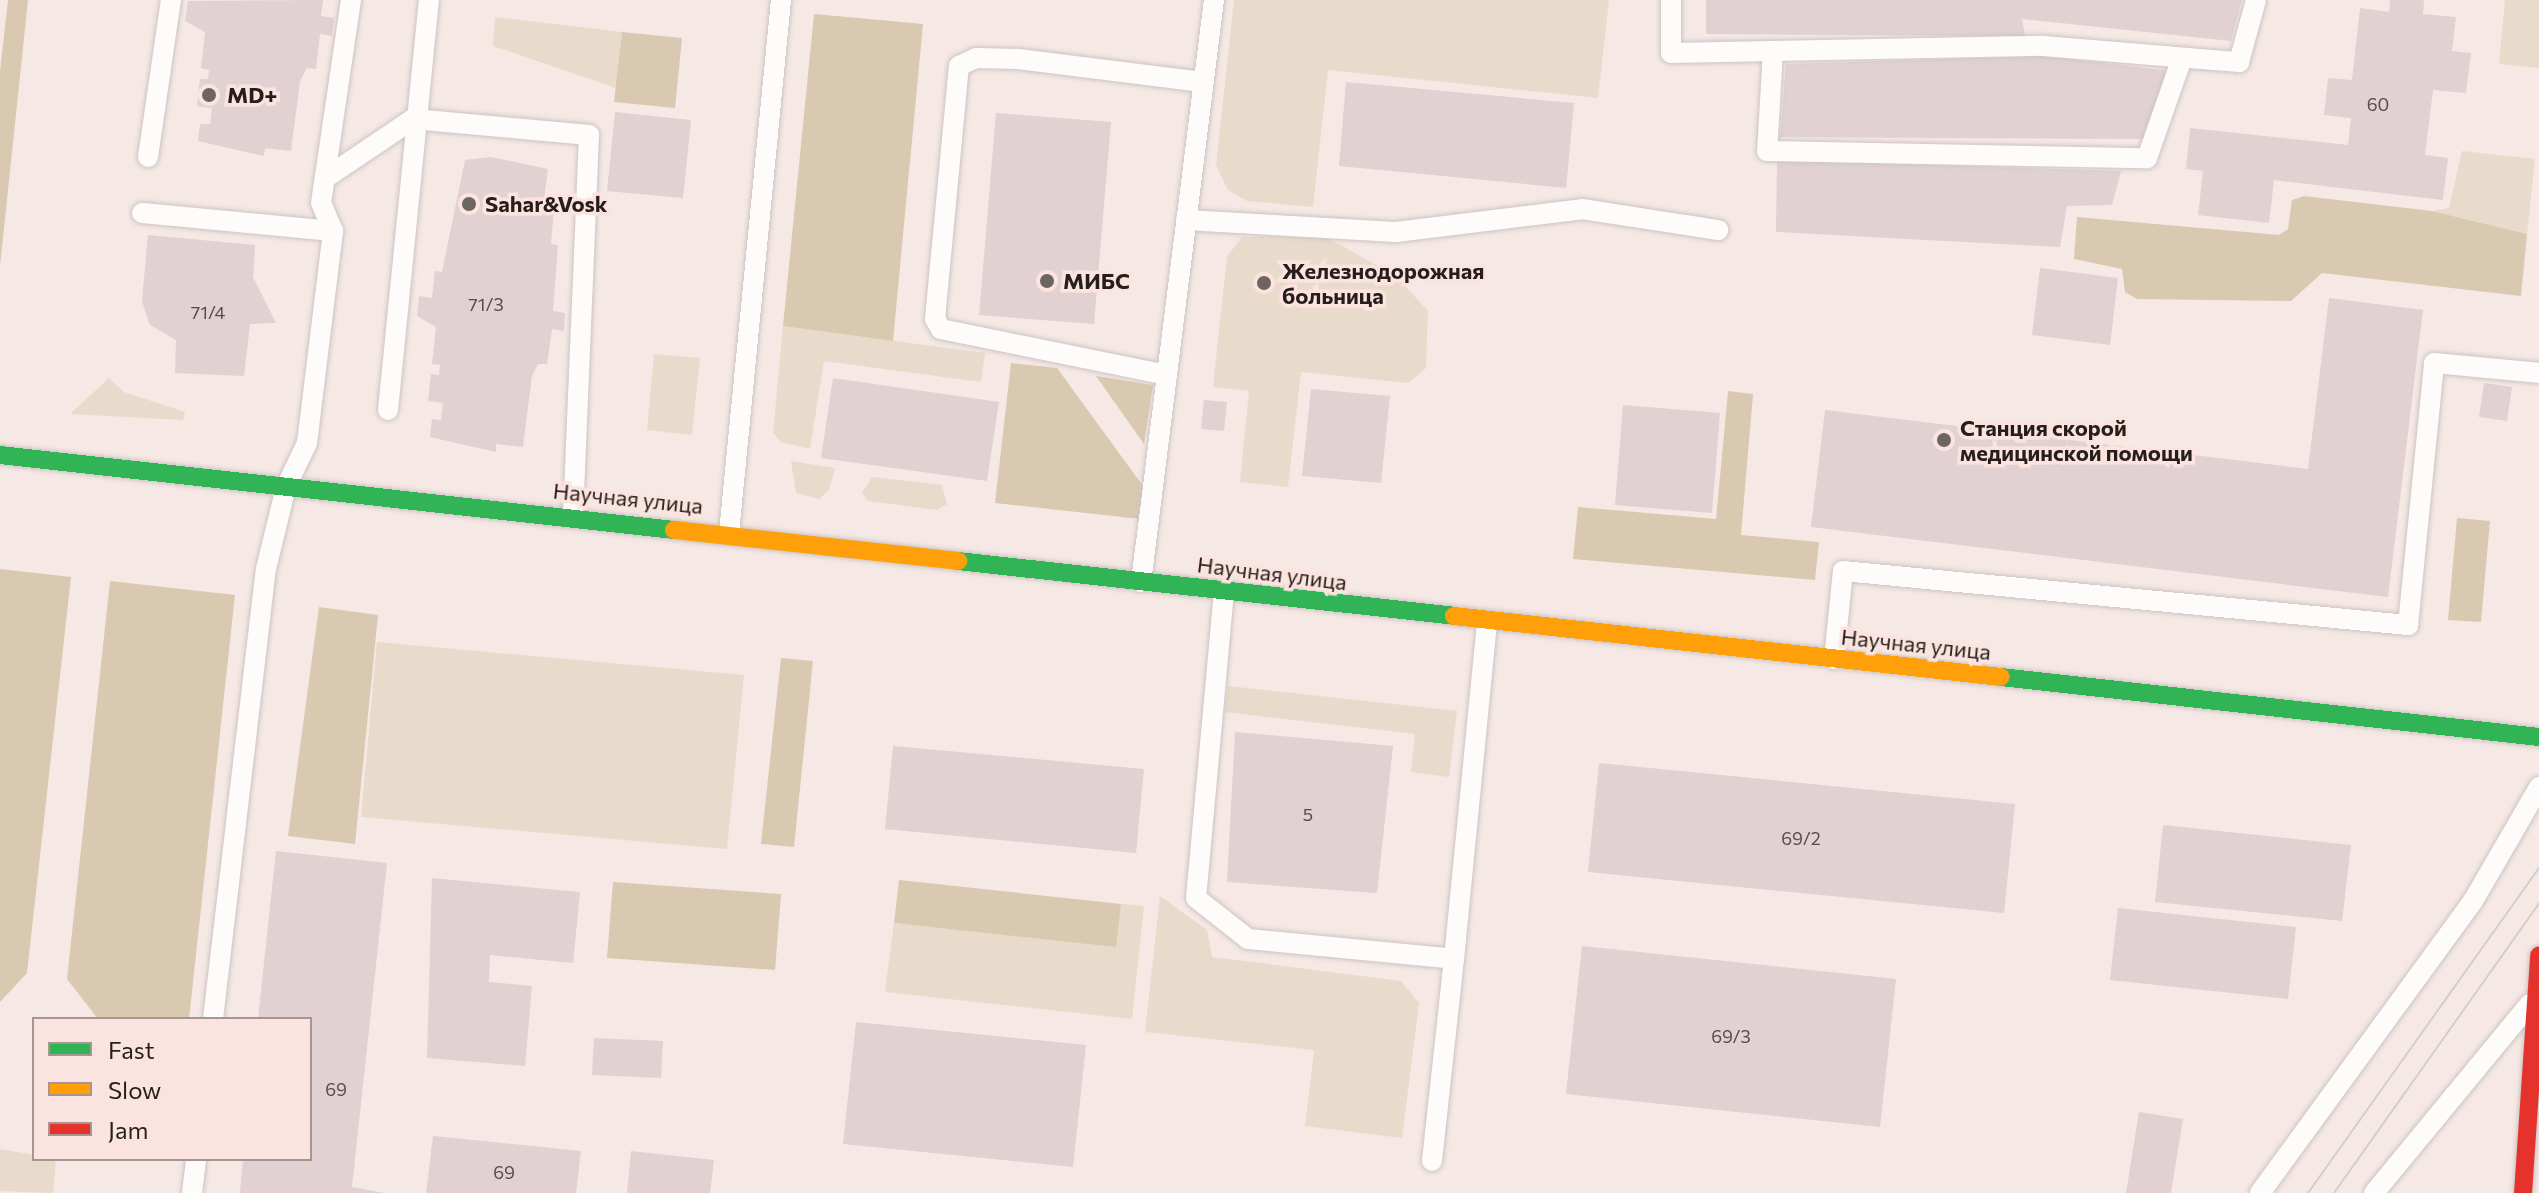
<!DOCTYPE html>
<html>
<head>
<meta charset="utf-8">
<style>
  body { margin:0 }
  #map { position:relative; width:2539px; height:1193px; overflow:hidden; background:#f5e8e5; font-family:Commissioner,sans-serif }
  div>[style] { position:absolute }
  .green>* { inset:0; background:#e8dbcb }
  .forest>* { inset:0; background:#dac9b1 }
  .building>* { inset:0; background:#e1d1d2 }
  .roads { filter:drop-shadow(0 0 2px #cdc4c1) drop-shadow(0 0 2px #cdc4c1) }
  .lane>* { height:20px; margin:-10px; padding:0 10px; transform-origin:10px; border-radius:10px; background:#fefcfb }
  .fast>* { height:18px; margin:-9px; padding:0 9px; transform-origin:9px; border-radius:9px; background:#30b455 }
  .slow>* { height:18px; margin:-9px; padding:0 9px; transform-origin:9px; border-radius:9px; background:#ff9f0a }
  .jam>* { height:18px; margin:-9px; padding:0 9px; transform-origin:9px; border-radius:9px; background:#e5322d }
  .tram>* { height:2px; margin:-1px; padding:0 1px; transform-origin:1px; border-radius:1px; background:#d1cecc }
  .dots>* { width:22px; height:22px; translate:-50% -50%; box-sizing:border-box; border:4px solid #fbe4df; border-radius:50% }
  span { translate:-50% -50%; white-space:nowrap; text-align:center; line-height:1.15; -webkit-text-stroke:7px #fbe4df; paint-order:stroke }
  .number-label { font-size:18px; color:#564c4a }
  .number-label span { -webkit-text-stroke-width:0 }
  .poi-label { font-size:22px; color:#261e1c; font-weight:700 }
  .left { translate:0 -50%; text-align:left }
  .street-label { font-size:22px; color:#261e1c }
  .legend { position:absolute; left:32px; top:1017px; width:280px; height:144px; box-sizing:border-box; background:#fbe4df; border:2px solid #a69591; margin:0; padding:10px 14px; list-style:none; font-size:24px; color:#261e1c }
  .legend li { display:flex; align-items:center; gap:16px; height:40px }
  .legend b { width:40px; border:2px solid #a69591 }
</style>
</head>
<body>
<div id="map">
  <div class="green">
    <i style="clip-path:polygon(1234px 0,1609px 0,1598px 98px,1328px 70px,1313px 207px,1247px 201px,1228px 190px,1216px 165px)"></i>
    <i style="clip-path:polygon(2505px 0,2539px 0,2539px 68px,2499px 64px)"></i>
    <i style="clip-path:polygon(495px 17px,622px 32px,616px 88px,493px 46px)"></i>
    <i style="clip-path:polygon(2462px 151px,2535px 159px,2527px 234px,2432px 211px,2449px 208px)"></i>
    <i style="clip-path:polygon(1242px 237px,1326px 237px,1396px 276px,1428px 311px,1426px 368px,1408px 383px,1301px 372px,1288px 487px,1240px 482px,1249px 391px,1213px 387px,1227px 257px)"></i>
    <i style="clip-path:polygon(783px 326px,985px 353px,981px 382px,824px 361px,810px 449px,781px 442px,773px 433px)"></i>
    <i style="clip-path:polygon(654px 354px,700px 358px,692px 435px,647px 430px)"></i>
    <i style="clip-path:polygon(109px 378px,124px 392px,185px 412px,183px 420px,70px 414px)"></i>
    <i style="clip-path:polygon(791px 461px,835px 468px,829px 490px,819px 499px,796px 493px)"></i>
    <i style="clip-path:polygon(872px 477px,942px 485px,947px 504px,937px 510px,868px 501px,862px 493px)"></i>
    <i style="clip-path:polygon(377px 642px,744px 675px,727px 849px,361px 817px)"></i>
    <i style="clip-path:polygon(1228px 686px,1457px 711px,1449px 777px,1411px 772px,1415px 734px,1225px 712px)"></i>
    <i style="clip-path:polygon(1160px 896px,1207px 930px,1212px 957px,1401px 981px,1419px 1003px,1402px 1138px,1305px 1126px,1314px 1050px,1145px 1032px)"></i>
    <i style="clip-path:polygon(1121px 904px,1144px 906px,1132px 1019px,885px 992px,894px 923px,1115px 946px)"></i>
    <i style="clip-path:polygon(0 1149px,56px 1159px,53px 1193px,0 1191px)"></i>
  </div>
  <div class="forest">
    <i style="clip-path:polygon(8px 0,28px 0,0 266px,0 71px)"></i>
    <i style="clip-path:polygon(814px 14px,923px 24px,893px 341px,783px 326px)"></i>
    <i style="clip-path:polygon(622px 32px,682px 38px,675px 108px,614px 102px)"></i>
    <i style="clip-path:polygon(2304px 196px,2432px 211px,2527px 234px,2521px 296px,2322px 273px,2291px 301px,2137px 299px,2125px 292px,2122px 269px,2074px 259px,2077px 217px,2279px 235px,2288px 229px,2292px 200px)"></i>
    <i style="clip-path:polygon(1011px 363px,1057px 368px,1143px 486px,1140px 519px,995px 503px)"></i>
    <i style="clip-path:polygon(1096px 376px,1153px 385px,1144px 444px)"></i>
    <i style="clip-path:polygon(1728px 391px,1753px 394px,1741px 535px,1819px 542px,1815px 580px,1573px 559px,1578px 507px,1716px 519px)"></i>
    <i style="clip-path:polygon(2457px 518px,2490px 521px,2481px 622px,2448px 620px)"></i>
    <i style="clip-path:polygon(0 569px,71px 577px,27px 973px,0 1002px)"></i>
    <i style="clip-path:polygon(110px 581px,235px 595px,189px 1019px,98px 1019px,67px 979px)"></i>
    <i style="clip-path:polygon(319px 607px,378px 615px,355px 844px,288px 836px)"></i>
    <i style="clip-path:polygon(781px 658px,813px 661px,794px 847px,761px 844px)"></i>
    <i style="clip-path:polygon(899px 880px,1121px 904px,1116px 947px,894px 923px)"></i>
    <i style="clip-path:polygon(613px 882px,781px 894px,775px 970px,607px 958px)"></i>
  </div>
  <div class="building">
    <i style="clip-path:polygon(323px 0,321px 16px,334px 18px,332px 36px,320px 34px,316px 69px,307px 68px,300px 81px,291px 151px,265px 148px,264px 156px,198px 141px,200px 124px,210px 124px,212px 108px,197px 106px,200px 79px,208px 79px,209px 70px,201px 68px,205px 32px,185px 21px,188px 1px)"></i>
    <i style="clip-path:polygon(1706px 0,2242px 0,2231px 41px,2022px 19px,2025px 36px,1706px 34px)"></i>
    <i style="clip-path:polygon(2390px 0,2424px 0,2423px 14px,2456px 17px,2452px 51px,2471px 53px,2466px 93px,2433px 90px,2425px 155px,2448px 158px,2443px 200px,2274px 180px,2269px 223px,2198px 215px,2203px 171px,2186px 169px,2190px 128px,2348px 145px,2351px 118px,2324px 115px,2328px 78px,2352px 80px,2360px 8px,2389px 12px)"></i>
    <i style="clip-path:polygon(2045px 56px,2170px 71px,2146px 139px,1780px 137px,1786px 64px)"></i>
    <i style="clip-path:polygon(1346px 82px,1574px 103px,1566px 188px,1339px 166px)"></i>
    <i style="clip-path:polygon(615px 112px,691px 120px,683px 198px,607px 191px)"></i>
    <i style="clip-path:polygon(996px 113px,1111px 122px,1094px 324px,979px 315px)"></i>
    <i style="clip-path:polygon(491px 157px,548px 169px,543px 207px,554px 209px,551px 244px,558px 245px,553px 311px,565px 313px,564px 331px,552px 329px,547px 364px,538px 364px,532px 376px,523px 447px,496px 444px,496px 452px,430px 437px,432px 419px,441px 420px,443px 403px,428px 401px,431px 374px,439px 375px,440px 365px,432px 364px,436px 327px,417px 316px,419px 296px,432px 298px,435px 271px,442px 272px,465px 160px)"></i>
    <i style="clip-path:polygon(1777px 160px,2121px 171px,2112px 205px,2067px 206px,2060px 247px,1776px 232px)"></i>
    <i style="clip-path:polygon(148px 235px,255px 245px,253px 277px,276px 323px,250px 324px,244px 376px,175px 373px,176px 340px,150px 325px,142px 301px)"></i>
    <i style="clip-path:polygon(2040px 268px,2118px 278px,2110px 345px,2032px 335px)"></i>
    <i style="clip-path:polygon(2329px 298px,2423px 310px,2388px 597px,1811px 527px,1825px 410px,2308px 469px)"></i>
    <i style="clip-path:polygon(833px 378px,999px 402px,987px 481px,821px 458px)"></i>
    <i style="clip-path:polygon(2484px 383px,2512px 387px,2507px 421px,2479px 417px)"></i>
    <i style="clip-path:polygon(1311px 389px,1390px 396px,1381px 483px,1302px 476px)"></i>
    <i style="clip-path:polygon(1204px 400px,1227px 402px,1224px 431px,1201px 429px)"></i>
    <i style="clip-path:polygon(1623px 405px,1720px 413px,1712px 513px,1615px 505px)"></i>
    <i style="clip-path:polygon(1235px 732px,1393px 746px,1377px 893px,1227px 882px)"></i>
    <i style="clip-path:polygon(893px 746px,1144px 769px,1136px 853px,885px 829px)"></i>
    <i style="clip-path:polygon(1599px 763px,2015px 804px,2004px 913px,1588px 872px)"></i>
    <i style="clip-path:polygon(2163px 825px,2351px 845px,2342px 921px,2155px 902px)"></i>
    <i style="clip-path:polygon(276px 851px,387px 863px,352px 1187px,385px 1193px,240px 1193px,243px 1159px,310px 1159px,310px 1019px,258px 1019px)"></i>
    <i style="clip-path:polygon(432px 878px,580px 892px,573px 963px,490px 955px,489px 982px,532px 986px,525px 1066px,427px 1058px)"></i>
    <i style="clip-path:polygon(2118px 908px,2296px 927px,2288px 999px,2110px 980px)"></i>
    <i style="clip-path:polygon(1582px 946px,1896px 979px,1880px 1127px,1566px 1094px)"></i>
    <i style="clip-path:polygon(856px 1022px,1086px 1045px,1073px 1167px,843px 1144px)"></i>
    <i style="clip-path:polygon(594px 1038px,663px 1041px,661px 1078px,592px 1075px)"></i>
    <i style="clip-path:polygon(2139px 1112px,2183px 1119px,2171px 1193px,2126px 1193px)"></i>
    <i style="clip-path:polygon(433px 1136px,581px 1151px,576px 1193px,426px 1193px)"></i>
    <i style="clip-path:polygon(631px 1151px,714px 1160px,710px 1193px,627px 1193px)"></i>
  </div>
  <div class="roads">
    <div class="lane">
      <i style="left:1671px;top:0;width:53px;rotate:90deg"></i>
      <i style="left:1671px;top:53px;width:372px;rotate:-1.1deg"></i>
      <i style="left:2043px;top:46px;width:197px;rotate:4.7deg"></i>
      <i style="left:2239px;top:62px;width:64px;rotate:-74.7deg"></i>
      <i style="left:1773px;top:51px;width:100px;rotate:93.4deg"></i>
      <i style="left:1767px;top:151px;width:380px;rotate:1.1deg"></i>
      <i style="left:2147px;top:158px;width:103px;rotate:-70.7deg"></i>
      <i style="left:148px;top:157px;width:159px;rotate:-81.7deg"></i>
      <i style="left:327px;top:177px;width:104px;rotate:-34deg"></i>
      <i style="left:413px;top:119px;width:177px;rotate:5.2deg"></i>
      <i style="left:589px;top:135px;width:380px;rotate:92.4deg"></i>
      <i style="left:142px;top:213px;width:192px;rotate:5.4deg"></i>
      <i style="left:1186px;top:220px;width:210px;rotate:3.3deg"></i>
      <i style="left:1396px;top:232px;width:187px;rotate:-7deg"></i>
      <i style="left:1582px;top:209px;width:138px;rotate:8.8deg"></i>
      <i style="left:1167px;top:375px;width:231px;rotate:-168.5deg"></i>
      <i style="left:941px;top:329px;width:12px;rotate:-121deg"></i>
      <i style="left:935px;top:319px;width:254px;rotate:-84.6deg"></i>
      <i style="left:959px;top:66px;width:19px;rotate:-25deg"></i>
      <i style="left:976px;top:58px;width:42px;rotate:1.4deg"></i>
      <i style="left:1018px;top:59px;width:186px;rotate:7.1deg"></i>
      <i style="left:388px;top:410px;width:412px;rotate:-84.3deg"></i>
      <i style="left:729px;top:533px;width:536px;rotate:-84.43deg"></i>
      <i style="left:1141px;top:582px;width:587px;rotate:-82.85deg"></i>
      <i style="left:1224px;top:591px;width:308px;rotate:95.2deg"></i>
      <i style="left:1196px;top:898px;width:66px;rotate:38.3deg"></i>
      <i style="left:1248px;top:939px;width:207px;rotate:5.5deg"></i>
      <i style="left:1454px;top:959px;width:337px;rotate:-84.4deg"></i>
      <i style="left:1834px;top:659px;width:88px;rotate:-84.2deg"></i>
      <i style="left:1843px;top:571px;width:568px;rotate:5.46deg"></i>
      <i style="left:2408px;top:625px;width:263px;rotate:-84.3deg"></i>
      <i style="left:2434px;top:363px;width:105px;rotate:5.4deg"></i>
      <i style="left:213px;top:1019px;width:453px;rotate:-83.3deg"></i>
      <i style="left:266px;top:569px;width:84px;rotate:-76.3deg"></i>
      <i style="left:286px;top:487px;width:49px;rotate:-64.5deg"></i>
      <i style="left:307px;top:443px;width:214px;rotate:-83deg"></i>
      <i style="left:333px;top:231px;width:30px;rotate:-113deg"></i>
      <i style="left:321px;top:203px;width:205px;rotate:-81.6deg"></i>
      <i style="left:1432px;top:1161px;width:203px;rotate:-83.8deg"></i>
      <i style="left:192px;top:1193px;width:34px;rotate:-83deg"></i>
      <i style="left:2260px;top:1193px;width:361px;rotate:-53.9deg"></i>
      <i style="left:2473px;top:901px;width:132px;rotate:-59.9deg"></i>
      <i style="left:2374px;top:1193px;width:245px;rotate:-50.5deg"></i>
    </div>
    <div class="fast">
      <i style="left:0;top:455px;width:678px;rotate:6.35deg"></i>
      <i style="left:958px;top:561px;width:499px;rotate:6.3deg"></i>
      <i style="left:2001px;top:677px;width:541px;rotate:6.36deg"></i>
    </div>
    <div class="slow">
      <i style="left:674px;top:530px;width:286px;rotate:6.2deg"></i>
      <i style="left:1454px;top:616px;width:550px;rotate:6.36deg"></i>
    </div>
    <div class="jam">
      <i style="left:2523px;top:1193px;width:238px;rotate:-86.1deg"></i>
    </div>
  </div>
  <div class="tram">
    <i style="left:2308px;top:1193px;width:399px;rotate:-54.6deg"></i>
    <i style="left:2334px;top:1193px;width:355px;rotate:-54.7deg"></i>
  </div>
  <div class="dots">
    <i style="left:209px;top:95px;background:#6e6562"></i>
    <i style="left:469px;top:204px;background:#6e6562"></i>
    <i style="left:1047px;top:281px;background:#6e6562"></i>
    <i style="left:1264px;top:283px;background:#6e6562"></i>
    <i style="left:1944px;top:440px;background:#6e6562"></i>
  </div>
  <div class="number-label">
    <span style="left:2378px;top:104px">60</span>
    <span style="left:486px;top:304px">71/3</span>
    <span style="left:208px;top:312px">71/4</span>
    <span style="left:1308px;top:814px">5</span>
    <span style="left:1801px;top:838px">69/2</span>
    <span style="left:1731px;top:1036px">69/3</span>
    <span style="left:336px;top:1089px">69</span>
    <span style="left:504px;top:1172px">69</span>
  </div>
  <div class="poi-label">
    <span class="left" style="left:227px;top:95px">MD+</span>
    <span class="left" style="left:485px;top:204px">Sahar&amp;Vosk</span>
    <span class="left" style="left:1282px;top:283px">Железнодорожная<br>больница</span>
    <span class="left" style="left:1063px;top:281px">МИБС</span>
    <span class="left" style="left:1960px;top:440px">Станция скорой<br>медицинской помощи</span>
  </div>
  <div class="street-label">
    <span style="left:628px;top:498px;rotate:6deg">Научная улица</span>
    <span style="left:1272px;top:573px;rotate:7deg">Научная улица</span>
    <span style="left:1916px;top:644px;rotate:6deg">Научная улица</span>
  </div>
  <ul class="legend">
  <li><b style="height:10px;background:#30b455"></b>Fast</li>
  <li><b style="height:10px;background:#ff9f0a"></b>Slow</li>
  <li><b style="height:10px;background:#e5322d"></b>Jam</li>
  </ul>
</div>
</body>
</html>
